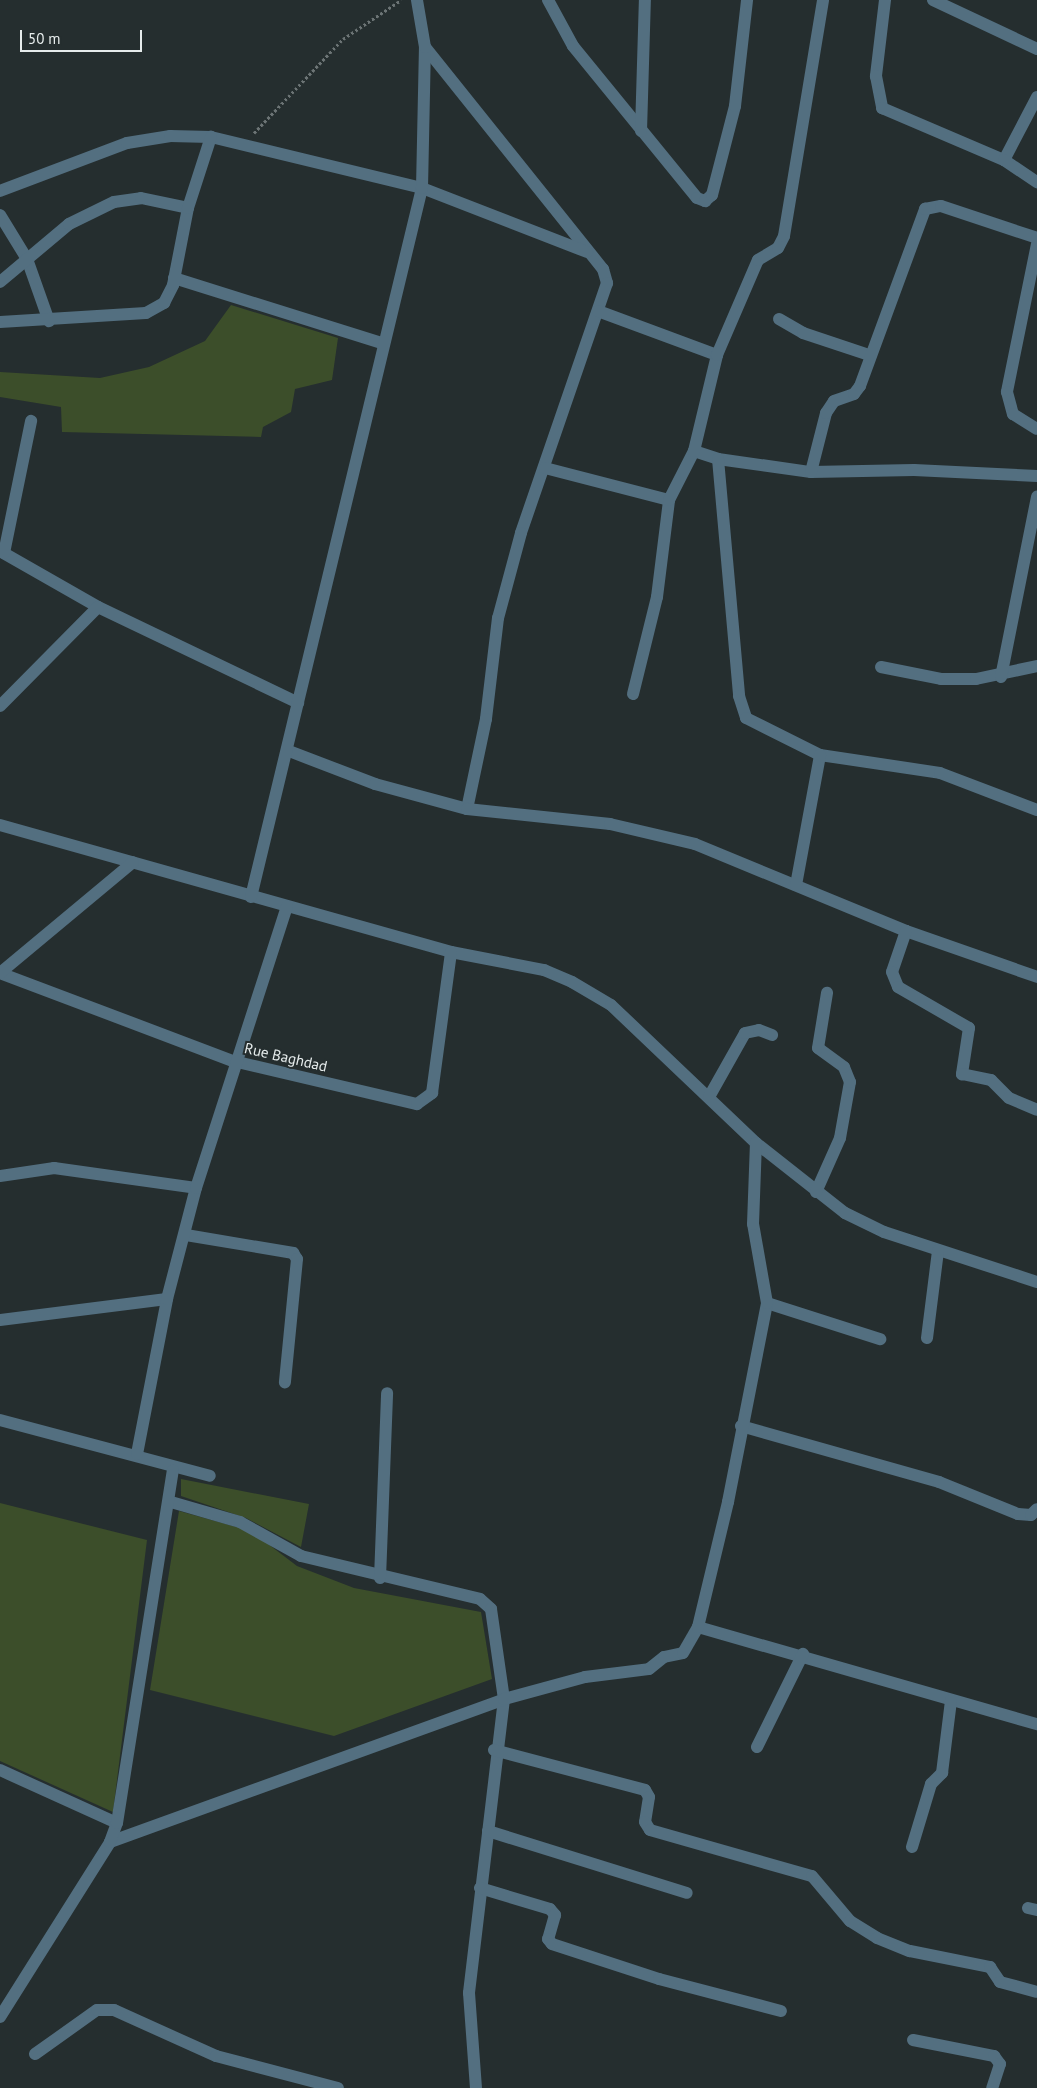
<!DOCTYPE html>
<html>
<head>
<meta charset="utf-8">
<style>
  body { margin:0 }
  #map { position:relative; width:1037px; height:2088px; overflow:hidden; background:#252e2f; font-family:"PT Sans",sans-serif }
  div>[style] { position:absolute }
  .green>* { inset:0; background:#3c4e2a }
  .path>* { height:3px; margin-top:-1.5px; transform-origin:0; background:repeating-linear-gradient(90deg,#6c7475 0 2.5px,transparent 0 5px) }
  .minor>* { height:12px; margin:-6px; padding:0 6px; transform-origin:6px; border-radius:6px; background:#536f80 }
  span { translate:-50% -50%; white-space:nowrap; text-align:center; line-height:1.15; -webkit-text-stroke:4px #252e2f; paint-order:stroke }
  .street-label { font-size:15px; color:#e6ecec }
  .scale { position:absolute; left:20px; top:30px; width:122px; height:22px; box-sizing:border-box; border:2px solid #e6ecec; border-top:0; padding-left:6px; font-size:15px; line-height:18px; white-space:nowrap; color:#e6ecec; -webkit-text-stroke:4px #252e2f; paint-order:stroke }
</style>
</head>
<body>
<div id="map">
  <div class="green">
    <i style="clip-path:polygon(231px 305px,338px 338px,332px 380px,295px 389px,291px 412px,263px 427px,261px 437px,62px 432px,61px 407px,0 397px,0 372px,100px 378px,149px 367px,205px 341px)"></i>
    <i style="clip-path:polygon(181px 1479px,309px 1504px,301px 1547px,246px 1518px,181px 1496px)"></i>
    <i style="clip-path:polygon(0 1503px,147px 1540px,113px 1812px,0 1761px)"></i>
    <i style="clip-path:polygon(179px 1511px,251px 1531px,297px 1566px,354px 1588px,481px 1612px,492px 1679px,334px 1736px,150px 1690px)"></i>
  </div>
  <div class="path">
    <i style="left:254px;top:133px;width:129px;rotate:-46.6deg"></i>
    <i style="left:343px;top:39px;width:70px;rotate:-33.9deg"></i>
  </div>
  <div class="minor">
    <i style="left:548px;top:0;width:52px;rotate:61.5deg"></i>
    <i style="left:573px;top:46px;width:196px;rotate:50.8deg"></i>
    <i style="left:697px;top:198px;width:9px;rotate:21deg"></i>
    <i style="left:705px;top:201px;width:9px;rotate:-41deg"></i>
    <i style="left:712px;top:195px;width:92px;rotate:-75.5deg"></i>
    <i style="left:735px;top:106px;width:107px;rotate:-83.5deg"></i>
    <i style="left:885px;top:0;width:77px;rotate:96.8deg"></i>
    <i style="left:876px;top:76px;width:33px;rotate:79deg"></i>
    <i style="left:882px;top:108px;width:133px;rotate:23.1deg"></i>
    <i style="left:933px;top:0;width:115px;rotate:25.2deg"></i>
    <i style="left:425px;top:47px;width:285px;rotate:51.3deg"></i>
    <i style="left:603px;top:269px;width:15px;rotate:74deg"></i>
    <i style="left:607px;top:283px;width:264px;rotate:109deg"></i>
    <i style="left:521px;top:533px;width:88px;rotate:105.1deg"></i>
    <i style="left:498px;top:618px;width:102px;rotate:96.8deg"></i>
    <i style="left:486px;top:719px;width:92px;rotate:101.9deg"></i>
    <i style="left:1037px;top:97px;width:71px;rotate:117.6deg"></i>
    <i style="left:1004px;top:160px;width:40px;rotate:34deg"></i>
    <i style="left:641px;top:131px;width:131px;rotate:-88.3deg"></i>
    <i style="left:0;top:191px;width:136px;rotate:-20.7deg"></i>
    <i style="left:127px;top:143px;width:44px;rotate:-9.2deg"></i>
    <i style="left:170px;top:136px;width:41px;rotate:1.4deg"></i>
    <i style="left:211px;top:137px;width:217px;rotate:13.6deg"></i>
    <i style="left:422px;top:188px;width:177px;rotate:21.2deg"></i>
    <i style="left:0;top:215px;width:52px;rotate:58.5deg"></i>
    <i style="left:27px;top:259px;width:66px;rotate:70.5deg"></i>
    <i style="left:1037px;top:244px;width:151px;rotate:101.5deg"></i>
    <i style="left:1007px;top:392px;width:23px;rotate:75deg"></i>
    <i style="left:1013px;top:414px;width:28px;rotate:32deg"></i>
    <i style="left:174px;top:278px;width:220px;rotate:17.4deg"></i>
    <i style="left:0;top:282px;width:90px;rotate:-40deg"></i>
    <i style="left:69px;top:224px;width:50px;rotate:-26.1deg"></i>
    <i style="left:114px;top:202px;width:27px;rotate:-8deg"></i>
    <i style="left:141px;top:198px;width:48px;rotate:12deg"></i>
    <i style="left:598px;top:311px;width:127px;rotate:20.3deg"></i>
    <i style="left:779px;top:319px;width:28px;rotate:30deg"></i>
    <i style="left:803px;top:333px;width:70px;rotate:18.4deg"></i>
    <i style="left:0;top:322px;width:146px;rotate:-3.5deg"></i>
    <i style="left:146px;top:313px;width:21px;rotate:-29deg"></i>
    <i style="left:164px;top:303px;width:20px;rotate:-63deg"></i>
    <i style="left:173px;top:285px;width:78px;rotate:-79deg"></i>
    <i style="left:188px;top:208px;width:75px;rotate:-72.1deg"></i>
    <i style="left:694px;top:451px;width:25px;rotate:18deg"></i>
    <i style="left:718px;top:459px;width:94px;rotate:8deg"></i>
    <i style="left:811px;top:472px;width:103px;rotate:-1.1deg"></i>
    <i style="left:914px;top:470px;width:123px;rotate:2.8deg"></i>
    <i style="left:718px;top:459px;width:238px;rotate:84.9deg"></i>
    <i style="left:739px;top:696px;width:23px;rotate:72deg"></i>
    <i style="left:746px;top:718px;width:83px;rotate:26.6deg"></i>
    <i style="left:820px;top:755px;width:121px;rotate:8.5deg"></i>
    <i style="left:940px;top:773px;width:104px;rotate:20.9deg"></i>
    <i style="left:545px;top:468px;width:128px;rotate:14.5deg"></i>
    <i style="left:811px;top:472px;width:61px;rotate:-75.7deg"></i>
    <i style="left:826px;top:413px;width:14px;rotate:-56deg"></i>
    <i style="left:834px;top:401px;width:21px;rotate:-19deg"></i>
    <i style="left:854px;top:394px;width:10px;rotate:-53deg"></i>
    <i style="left:860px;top:386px;width:189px;rotate:-69.8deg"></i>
    <i style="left:925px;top:209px;width:16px;rotate:-11deg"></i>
    <i style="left:941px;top:206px;width:101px;rotate:18.4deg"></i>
    <i style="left:0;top:551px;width:113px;rotate:29.7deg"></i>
    <i style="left:98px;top:607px;width:222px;rotate:25.6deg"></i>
    <i style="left:4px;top:553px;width:135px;rotate:-78.4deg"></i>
    <i style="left:881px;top:667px;width:61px;rotate:11.3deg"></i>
    <i style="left:941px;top:679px;width:35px"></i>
    <i style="left:976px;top:679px;width:62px;rotate:-12deg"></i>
    <i style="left:1001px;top:677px;width:184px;rotate:-78.7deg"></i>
    <i style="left:633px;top:694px;width:100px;rotate:-76.1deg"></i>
    <i style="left:657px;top:597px;width:98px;rotate:-82.9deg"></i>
    <i style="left:669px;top:500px;width:55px;rotate:-63deg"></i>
    <i style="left:694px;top:451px;width:99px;rotate:-76.5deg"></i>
    <i style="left:717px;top:355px;width:103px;rotate:-66.7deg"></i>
    <i style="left:758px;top:260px;width:23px;rotate:-31deg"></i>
    <i style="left:778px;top:248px;width:13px;rotate:-63deg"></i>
    <i style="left:784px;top:236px;width:239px;rotate:-80.6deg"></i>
    <i style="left:0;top:706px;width:139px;rotate:-45.3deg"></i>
    <i style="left:289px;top:751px;width:92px;rotate:21deg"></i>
    <i style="left:375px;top:784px;width:95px;rotate:15.2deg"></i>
    <i style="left:467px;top:809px;width:144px;rotate:6deg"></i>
    <i style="left:610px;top:824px;width:87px;rotate:13.2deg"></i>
    <i style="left:695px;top:844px;width:228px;rotate:22.4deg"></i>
    <i style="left:906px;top:931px;width:139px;rotate:19.3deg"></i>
    <i style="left:0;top:825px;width:469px;rotate:15.7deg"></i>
    <i style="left:451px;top:952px;width:95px;rotate:11deg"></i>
    <i style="left:544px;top:970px;width:30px;rotate:23deg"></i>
    <i style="left:572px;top:982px;width:45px;rotate:30.5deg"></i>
    <i style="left:611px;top:1005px;width:200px;rotate:43.6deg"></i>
    <i style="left:756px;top:1143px;width:113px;rotate:38.2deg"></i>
    <i style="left:845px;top:1213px;width:43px;rotate:26deg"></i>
    <i style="left:884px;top:1232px;width:161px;rotate:18.1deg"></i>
    <i style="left:796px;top:885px;width:132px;rotate:-79.5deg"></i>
    <i style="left:251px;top:897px;width:729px;rotate:-76.44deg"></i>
    <i style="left:422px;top:188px;width:141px;rotate:-88.8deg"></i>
    <i style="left:425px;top:47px;width:48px;rotate:-99.7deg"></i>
    <i style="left:906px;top:931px;width:43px;rotate:108.9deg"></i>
    <i style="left:892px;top:972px;width:16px;rotate:68deg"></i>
    <i style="left:898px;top:987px;width:82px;rotate:30deg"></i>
    <i style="left:969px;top:1028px;width:47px;rotate:98.7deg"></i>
    <i style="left:962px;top:1074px;width:30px;rotate:12deg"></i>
    <i style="left:991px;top:1080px;width:25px;rotate:45deg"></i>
    <i style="left:1009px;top:1098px;width:30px;rotate:23deg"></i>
    <i style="left:0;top:973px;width:249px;rotate:20.7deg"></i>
    <i style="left:233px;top:1061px;width:189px;rotate:13.2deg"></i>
    <i style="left:417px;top:1104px;width:19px;rotate:-36deg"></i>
    <i style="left:432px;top:1093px;width:142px;rotate:-82.3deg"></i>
    <i style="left:0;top:973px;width:173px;rotate:-39.8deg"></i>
    <i style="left:709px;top:1097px;width:73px;rotate:-60.6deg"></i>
    <i style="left:745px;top:1033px;width:14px;rotate:-12deg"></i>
    <i style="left:759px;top:1030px;width:14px;rotate:21deg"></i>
    <i style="left:0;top:1176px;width:55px;rotate:-8.4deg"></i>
    <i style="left:54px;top:1168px;width:143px;rotate:8deg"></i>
    <i style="left:816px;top:1192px;width:59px;rotate:-66deg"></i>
    <i style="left:840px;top:1138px;width:57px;rotate:-79.9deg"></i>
    <i style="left:850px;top:1082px;width:16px;rotate:-112deg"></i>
    <i style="left:844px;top:1067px;width:32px;rotate:-144deg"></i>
    <i style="left:818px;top:1048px;width:56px;rotate:-80.7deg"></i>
    <i style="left:186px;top:1235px;width:109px;rotate:9.5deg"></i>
    <i style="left:293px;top:1253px;width:7px;rotate:56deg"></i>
    <i style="left:297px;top:1259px;width:124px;rotate:95.6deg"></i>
    <i style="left:767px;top:1303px;width:119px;rotate:17.7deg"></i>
    <i style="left:0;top:1320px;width:168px;rotate:-7.2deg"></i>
    <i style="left:927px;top:1338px;width:88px;rotate:-82.8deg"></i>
    <i style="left:0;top:1420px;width:217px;rotate:14.9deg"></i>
    <i style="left:741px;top:1426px;width:206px;rotate:15.8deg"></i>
    <i style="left:939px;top:1482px;width:85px;rotate:22.1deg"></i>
    <i style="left:1018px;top:1514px;width:13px;rotate:4deg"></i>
    <i style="left:1031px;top:1515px;width:8px;rotate:-45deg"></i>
    <i style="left:137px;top:1454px;width:158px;rotate:-79deg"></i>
    <i style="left:167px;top:1299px;width:115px;rotate:-75.4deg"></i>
    <i style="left:196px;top:1188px;width:296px;rotate:-72.1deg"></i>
    <i style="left:171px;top:1502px;width:72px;rotate:16.2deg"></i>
    <i style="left:240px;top:1522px;width:70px;rotate:29.1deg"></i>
    <i style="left:301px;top:1556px;width:184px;rotate:13.5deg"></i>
    <i style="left:480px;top:1599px;width:15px;rotate:42deg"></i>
    <i style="left:491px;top:1609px;width:91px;rotate:81.8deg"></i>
    <i style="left:504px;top:1699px;width:296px;rotate:96.8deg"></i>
    <i style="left:469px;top:1993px;width:95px;rotate:85.8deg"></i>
    <i style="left:380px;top:1578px;width:185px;rotate:-87.8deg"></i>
    <i style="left:698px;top:1627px;width:353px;rotate:16deg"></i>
    <i style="left:757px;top:1747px;width:104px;rotate:-63.7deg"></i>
    <i style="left:494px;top:1750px;width:156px;rotate:14.8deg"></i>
    <i style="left:645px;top:1790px;width:8px;rotate:60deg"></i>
    <i style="left:649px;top:1797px;width:25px;rotate:99deg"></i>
    <i style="left:645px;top:1822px;width:9px;rotate:58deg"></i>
    <i style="left:650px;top:1830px;width:168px;rotate:15.9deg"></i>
    <i style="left:812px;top:1876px;width:59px;rotate:49.8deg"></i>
    <i style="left:850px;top:1921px;width:32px;rotate:32deg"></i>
    <i style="left:877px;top:1938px;width:35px;rotate:22deg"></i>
    <i style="left:910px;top:1951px;width:82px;rotate:11.3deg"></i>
    <i style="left:990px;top:1967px;width:18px;rotate:56deg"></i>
    <i style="left:1000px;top:1982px;width:38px;rotate:15deg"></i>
    <i style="left:0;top:1770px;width:128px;rotate:24.4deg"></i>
    <i style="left:488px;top:1831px;width:208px;rotate:17.3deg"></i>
    <i style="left:110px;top:1842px;width:419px;rotate:-19.9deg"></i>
    <i style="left:504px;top:1699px;width:84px;rotate:-15.2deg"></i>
    <i style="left:585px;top:1677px;width:64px;rotate:-7.1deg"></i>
    <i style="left:649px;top:1669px;width:19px;rotate:-39deg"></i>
    <i style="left:664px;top:1657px;width:19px;rotate:-12deg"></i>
    <i style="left:683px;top:1653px;width:30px;rotate:-60deg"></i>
    <i style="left:698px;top:1627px;width:129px;rotate:-76.5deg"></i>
    <i style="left:728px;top:1502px;width:203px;rotate:-78.9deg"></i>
    <i style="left:767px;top:1303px;width:80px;rotate:-100deg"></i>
    <i style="left:753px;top:1224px;width:81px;rotate:-87.9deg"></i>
    <i style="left:912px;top:1847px;width:66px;rotate:-73.2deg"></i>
    <i style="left:931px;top:1784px;width:16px;rotate:-45deg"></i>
    <i style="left:942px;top:1773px;width:73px;rotate:-82.9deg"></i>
    <i style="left:480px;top:1888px;width:73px;rotate:16.7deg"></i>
    <i style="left:550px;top:1909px;width:8px;rotate:50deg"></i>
    <i style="left:555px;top:1915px;width:25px;rotate:106deg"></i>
    <i style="left:548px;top:1939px;width:6px;rotate:51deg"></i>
    <i style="left:552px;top:1944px;width:113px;rotate:18.1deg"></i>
    <i style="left:659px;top:1979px;width:126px;rotate:14.7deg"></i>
    <i style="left:1028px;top:1908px;width:9px;rotate:13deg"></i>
    <i style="left:0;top:2017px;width:207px;rotate:-57.8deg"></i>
    <i style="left:110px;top:1842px;width:20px;rotate:-70deg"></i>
    <i style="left:117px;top:1823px;width:357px;rotate:-81deg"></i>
    <i style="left:913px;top:2040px;width:83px;rotate:11.2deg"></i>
    <i style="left:994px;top:2056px;width:10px;rotate:53deg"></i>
    <i style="left:1000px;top:2064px;width:25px;rotate:108deg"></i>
    <i style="left:35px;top:2054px;width:76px;rotate:-35.4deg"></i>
    <i style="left:97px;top:2010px;width:17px"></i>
    <i style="left:114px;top:2010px;width:112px;rotate:24.3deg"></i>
    <i style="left:216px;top:2056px;width:126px;rotate:14.7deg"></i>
  </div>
  <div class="street-label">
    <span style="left:286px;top:1057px;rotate:13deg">Rue Baghdad</span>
  </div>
  <div class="scale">50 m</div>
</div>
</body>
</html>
